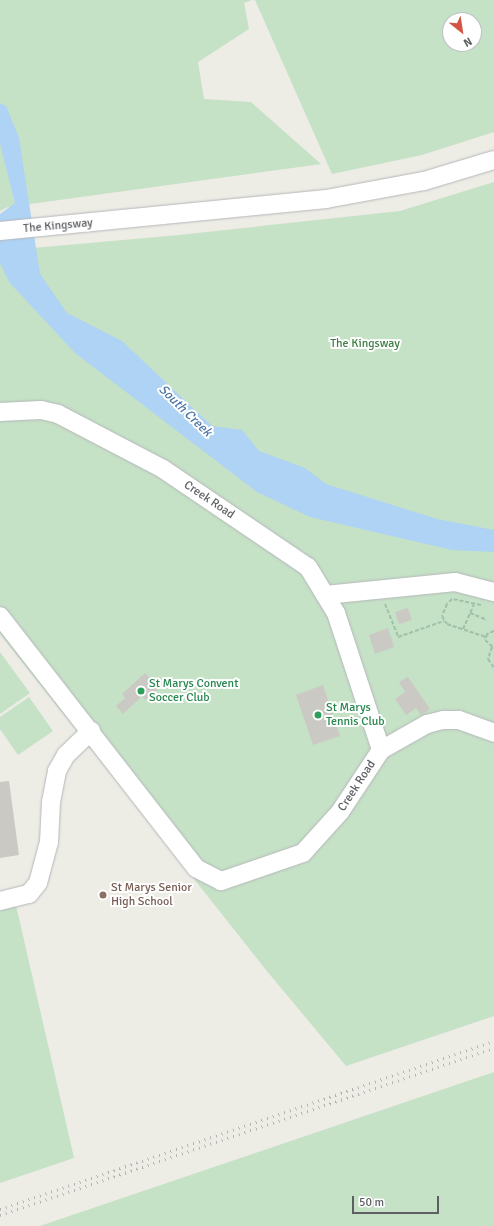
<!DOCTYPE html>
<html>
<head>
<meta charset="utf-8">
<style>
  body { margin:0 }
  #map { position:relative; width:494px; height:1226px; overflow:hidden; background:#edece5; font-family:Signika,sans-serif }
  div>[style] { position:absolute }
  .green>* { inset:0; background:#c5e1c6 }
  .water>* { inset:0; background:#aed3f4 }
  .building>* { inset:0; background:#cbc9c4 }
  .path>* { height:2px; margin-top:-1px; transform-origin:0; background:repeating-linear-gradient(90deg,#9fc1aa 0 4px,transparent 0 6px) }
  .roads { filter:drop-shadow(0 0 1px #b5b7ba) drop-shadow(0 0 1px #b5b7ba) }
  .minor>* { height:18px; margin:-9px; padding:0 9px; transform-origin:9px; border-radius:9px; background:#fff }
  .rail>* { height:3px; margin-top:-1.5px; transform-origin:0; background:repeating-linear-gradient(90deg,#b3b3b4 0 1px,transparent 0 6px) }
  .dots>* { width:11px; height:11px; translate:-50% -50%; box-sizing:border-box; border:2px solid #fff; border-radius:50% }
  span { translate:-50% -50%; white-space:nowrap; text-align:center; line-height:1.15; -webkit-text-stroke:4px #fff; paint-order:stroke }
  .street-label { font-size:12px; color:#5d5f63 }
  .park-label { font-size:12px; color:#407f45 }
  .leisure-label { font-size:12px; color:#27864d }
  .left { translate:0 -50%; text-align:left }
  .education-label { font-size:12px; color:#785e54 }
  .water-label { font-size:13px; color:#4d75a4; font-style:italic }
  .north { position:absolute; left:442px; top:12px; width:40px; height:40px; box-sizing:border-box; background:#fff; border:1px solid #bebfc1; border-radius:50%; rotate:150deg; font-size:11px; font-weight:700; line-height:16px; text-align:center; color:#5d5f63 }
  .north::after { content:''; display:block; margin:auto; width:14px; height:18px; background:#d25546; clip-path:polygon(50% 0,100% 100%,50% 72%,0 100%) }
  .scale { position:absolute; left:352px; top:1196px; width:87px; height:18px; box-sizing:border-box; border:2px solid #5d5f63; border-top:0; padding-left:5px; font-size:12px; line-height:14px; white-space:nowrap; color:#5d5f63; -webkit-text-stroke:3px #fff; paint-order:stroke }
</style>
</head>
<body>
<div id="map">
  <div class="green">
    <i style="clip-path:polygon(0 0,252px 0,244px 3px,249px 29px,198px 62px,204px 99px,251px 102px,321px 164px,8px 207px,0 211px)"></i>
    <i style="clip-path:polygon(evenodd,255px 0,494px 0,494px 132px,422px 155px,332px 174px,255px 0,450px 20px,474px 20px,474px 44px,450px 44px,450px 20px)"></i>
    <i style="clip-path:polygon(494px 182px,494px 1016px,346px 1066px,266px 970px,0 634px,0 251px,179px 235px,400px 211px)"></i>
    <i style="clip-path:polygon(0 652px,30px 693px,0 714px)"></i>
    <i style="clip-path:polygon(29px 697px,53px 731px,18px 755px,0 729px,0 717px)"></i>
    <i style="clip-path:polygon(15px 901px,74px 1158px,0 1183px,0 904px)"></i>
    <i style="clip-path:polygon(494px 1072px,494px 1226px,40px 1226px)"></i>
  </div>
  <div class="water">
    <i style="clip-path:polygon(0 103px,6px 106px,19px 138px,40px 274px,67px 313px,122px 341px,212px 426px,242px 430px,259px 451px,305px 468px,326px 484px,437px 519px,494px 530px,494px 552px,452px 550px,310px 517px,257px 492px,75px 353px,9px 282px,0 263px,0 214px,15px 203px,0 144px)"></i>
  </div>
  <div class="building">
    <i style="clip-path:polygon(408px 608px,412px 620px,399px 624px,395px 612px)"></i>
    <i style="clip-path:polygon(388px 628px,394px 647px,375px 654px,369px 635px)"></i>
    <i style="clip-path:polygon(145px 673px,159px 688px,145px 700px,142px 696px,123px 714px,116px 706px,125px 698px,122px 694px)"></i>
    <i style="clip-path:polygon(408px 677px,430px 709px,421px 715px,416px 708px,406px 715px,395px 699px,405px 692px,399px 682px)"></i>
    <i style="clip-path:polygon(323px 685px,340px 736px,313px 745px,296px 695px)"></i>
    <i style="clip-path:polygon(9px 781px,19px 855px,0 858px,0 782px)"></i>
  </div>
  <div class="path">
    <i style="left:385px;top:604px;width:35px;rotate:68deg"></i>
    <i style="left:398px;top:637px;width:49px;rotate:-19.2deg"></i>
    <i style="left:481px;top:605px;width:30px;rotate:-168deg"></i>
    <i style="left:452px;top:599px;width:7px;rotate:135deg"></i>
    <i style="left:447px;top:604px;width:13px;rotate:113deg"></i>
    <i style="left:442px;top:616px;width:9px;rotate:58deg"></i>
    <i style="left:447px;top:624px;width:41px;rotate:18.4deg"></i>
    <i style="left:470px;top:613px;width:18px;rotate:22deg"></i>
    <i style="left:463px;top:629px;width:27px;rotate:-66deg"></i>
    <i style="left:494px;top:631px;width:8px;rotate:157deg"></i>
    <i style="left:487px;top:634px;width:6px;rotate:108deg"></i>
    <i style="left:485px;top:640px;width:12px;rotate:42deg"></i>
    <i style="left:492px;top:647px;width:13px;rotate:108deg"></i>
    <i style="left:488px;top:659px;width:11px;rotate:56deg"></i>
  </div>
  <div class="roads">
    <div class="minor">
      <i style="left:0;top:231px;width:328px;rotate:-5.6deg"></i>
      <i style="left:326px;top:199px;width:100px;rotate:-10.4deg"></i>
      <i style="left:424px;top:181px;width:73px;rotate:-16.7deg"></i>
      <i style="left:0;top:412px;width:41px;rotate:-2.8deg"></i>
      <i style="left:41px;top:410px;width:17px;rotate:13deg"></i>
      <i style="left:58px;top:414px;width:119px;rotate:27.6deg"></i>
      <i style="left:163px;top:469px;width:175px;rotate:34.1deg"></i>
      <i style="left:308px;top:567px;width:54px;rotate:58.7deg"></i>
      <i style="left:336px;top:613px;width:144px;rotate:71.8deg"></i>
      <i style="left:381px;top:750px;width:74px;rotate:123.5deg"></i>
      <i style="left:340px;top:812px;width:55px;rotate:132.1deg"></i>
      <i style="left:303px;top:853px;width:87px;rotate:161.1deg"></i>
      <i style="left:221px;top:881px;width:28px;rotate:-153deg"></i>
      <i style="left:196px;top:868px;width:319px;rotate:-127.9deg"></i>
      <i style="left:325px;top:595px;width:131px;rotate:-5.7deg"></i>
      <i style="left:455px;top:582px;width:40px;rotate:14.4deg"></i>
      <i style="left:381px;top:750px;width:53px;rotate:-29.5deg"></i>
      <i style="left:427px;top:724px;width:16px;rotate:-14deg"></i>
      <i style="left:443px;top:720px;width:16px"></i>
      <i style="left:459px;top:720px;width:37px;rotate:20deg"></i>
      <i style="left:0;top:901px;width:30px;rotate:-14deg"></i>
      <i style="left:29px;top:894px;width:14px;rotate:-51deg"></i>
      <i style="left:38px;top:883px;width:42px;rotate:-75deg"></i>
      <i style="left:49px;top:842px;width:40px;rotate:-87.1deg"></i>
      <i style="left:51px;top:802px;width:32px;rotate:-79deg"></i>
      <i style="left:57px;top:771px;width:18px;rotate:-61deg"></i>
      <i style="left:66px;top:755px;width:35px;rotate:-44deg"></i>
    </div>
  </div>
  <div class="rail">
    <i style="left:0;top:1209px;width:522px;rotate:-18.78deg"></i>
    <i style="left:0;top:1215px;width:521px;rotate:-18.68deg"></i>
  </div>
  <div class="dots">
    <i style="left:141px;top:691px;background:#2e9e5b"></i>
    <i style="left:318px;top:715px;background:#2e9e5b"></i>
    <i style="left:103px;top:895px;background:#8d6e63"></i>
  </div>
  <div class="street-label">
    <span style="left:58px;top:226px;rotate:-5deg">The Kingsway</span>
    <span style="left:209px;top:500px;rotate:34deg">Creek Road</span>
    <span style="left:357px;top:786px;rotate:-57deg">Creek Road</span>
  </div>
  <div class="park-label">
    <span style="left:365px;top:344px">The Kingsway</span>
  </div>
  <div class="leisure-label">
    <span class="left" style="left:149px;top:691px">St Marys Convent<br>Soccer Club</span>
    <span class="left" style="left:326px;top:715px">St Marys<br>Tennis Club</span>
  </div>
  <div class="education-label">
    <span class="left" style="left:111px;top:895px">St Marys Senior<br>High School</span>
  </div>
  <div class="water-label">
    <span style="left:185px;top:411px;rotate:44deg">South Creek</span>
  </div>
  <div class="north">N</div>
  <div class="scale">50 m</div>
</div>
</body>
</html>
